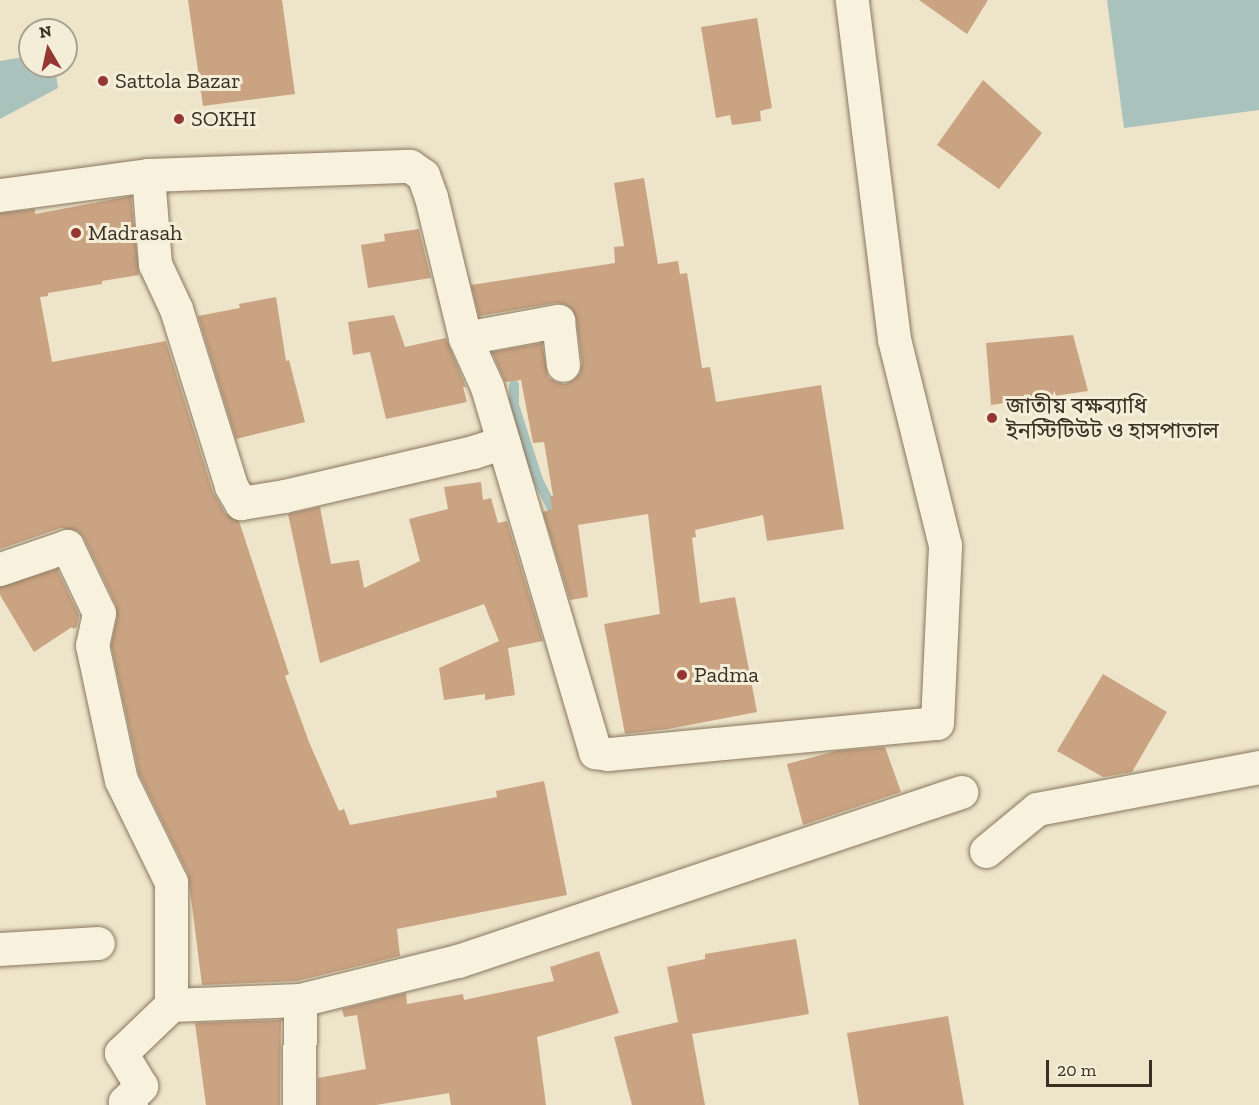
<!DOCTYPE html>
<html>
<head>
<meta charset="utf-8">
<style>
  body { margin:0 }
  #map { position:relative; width:1259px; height:1105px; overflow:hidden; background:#ede4ca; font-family:"Zilla Slab","Noto Sans Bengali",serif }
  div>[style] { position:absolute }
  .water>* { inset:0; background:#aac2bc }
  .stream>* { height:10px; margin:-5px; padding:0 5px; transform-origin:5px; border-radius:5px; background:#aac2bc }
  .building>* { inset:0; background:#c9a382 }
  .roads { filter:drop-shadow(0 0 2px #89775f) drop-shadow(0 0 2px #89775f) }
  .street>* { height:33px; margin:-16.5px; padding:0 16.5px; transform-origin:16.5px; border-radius:16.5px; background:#f8f1dd }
  .dots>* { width:16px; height:16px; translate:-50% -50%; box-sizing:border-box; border:3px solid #f4eed9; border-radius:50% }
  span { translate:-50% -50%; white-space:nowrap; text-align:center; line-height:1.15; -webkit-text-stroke:6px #f4eed9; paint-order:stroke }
  .poi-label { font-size:22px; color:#3a2f22 }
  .left { translate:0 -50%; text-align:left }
  .north { position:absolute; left:18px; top:18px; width:60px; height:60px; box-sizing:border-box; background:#f4eed9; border:2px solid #aaa290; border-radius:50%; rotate:351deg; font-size:16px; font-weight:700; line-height:24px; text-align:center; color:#3a2f22 }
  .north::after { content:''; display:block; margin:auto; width:21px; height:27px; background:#943732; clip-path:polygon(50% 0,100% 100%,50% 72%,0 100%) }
  .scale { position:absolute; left:1046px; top:1060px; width:106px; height:27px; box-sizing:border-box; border:3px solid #3a2f22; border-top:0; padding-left:8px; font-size:18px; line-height:21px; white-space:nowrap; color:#3a2f22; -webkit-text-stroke:4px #f4eed9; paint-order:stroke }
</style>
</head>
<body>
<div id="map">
  <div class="water">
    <i style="clip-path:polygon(1107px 0,1259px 0,1259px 110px,1124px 128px)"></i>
    <i style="clip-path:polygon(30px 56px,30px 66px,55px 66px,58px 88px,0 119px,0 61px)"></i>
  </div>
  <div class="stream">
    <i style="left:514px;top:385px;width:20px;rotate:90deg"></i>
    <i style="left:514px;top:405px;width:79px;rotate:72.3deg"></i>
    <i style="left:538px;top:480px;width:42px;rotate:63.4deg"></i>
  </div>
  <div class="building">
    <i style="clip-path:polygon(188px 0,282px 0,295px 94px,203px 106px)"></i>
    <i style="clip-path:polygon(919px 0,988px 0,967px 34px)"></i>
    <i style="clip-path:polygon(757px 18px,772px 108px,760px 111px,761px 121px,732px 125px,730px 115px,716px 118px,701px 27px)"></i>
    <i style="clip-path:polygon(983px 80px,1042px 133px,999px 189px,937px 145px)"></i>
    <i style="clip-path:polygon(644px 178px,658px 264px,678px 261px,680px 274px,687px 273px,702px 368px,710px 367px,716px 402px,821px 385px,844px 529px,767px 541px,763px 515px,695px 530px,696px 537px,692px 538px,700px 603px,735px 597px,757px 712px,668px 729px,625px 734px,604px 624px,660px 614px,648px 514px,578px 525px,588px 597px,570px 600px,543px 512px,552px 509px,550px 496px,553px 496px,544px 442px,533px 443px,521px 380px,505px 382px,492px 352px,542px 343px,548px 377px,556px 382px,565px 384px,574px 380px,580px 373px,582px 363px,576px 318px,572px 309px,565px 304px,555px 303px,479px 316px,471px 285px,615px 263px,614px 247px,624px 246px,614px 183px)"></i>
    <i style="clip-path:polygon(131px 196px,139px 275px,102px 281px,102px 284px,48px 293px,48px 296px,40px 297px,52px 362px,166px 341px,213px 492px,225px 513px,239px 521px,289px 674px,285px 676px,309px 742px,339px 811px,344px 809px,350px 825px,497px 797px,496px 791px,544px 781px,567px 895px,397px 929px,400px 956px,297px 981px,202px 985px,188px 874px,139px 774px,111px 645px,117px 617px,116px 605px,84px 538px,78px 531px,61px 528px,0 549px,0 213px,35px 209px,35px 214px)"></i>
    <i style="clip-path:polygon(419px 229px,431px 278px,368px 288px,361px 245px,385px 241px,384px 234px)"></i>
    <i style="clip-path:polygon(276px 297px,286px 361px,289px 360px,305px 422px,236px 439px,198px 316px,240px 308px,239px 304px)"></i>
    <i style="clip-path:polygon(394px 315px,405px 347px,446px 338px,466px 387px,463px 387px,467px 402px,386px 419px,370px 352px,353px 355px,348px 322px)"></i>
    <i style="clip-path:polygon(1073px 335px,1088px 391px,991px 405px,986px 343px)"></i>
    <i style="clip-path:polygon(481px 482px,483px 500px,491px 498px,498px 523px,507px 521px,543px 641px,508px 648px,515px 695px,485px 700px,485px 694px,444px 700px,439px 668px,499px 641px,484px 604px,320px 663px,288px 514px,320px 507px,331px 564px,359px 560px,364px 588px,420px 561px,409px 519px,448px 509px,444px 487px)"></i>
    <i style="clip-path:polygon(57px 569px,79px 615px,77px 627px,73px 629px,72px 627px,34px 652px,0 595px,0 587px)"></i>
    <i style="clip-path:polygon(1103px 674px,1167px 712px,1132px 772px,1103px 777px,1057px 751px)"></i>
    <i style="clip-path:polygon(885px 747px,901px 792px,803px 825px,787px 764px,836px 751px)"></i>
    <i style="clip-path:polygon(796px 939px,809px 1014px,692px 1034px,705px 1105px,632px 1105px,614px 1037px,678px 1022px,667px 967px,705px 959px,705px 954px)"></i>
    <i style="clip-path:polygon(599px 951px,619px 1013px,537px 1037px,546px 1105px,451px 1105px,449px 1093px,376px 1105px,318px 1105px,318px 1078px,366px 1069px,357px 1015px,344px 1017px,342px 1009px,406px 993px,407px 1004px,463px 994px,464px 1000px,554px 981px,550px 967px)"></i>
    <i style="clip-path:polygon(948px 1016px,964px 1105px,859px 1105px,847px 1033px)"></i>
    <i style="clip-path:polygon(281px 1020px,280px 1105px,206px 1105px,195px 1023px)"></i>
  </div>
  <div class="roads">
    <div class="street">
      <i style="left:148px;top:175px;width:89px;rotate:85.5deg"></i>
      <i style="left:155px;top:264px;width:50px;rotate:65deg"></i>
      <i style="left:176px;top:309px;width:185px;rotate:72.7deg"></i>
      <i style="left:231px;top:486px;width:20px;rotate:60deg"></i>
      <i style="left:241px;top:503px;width:44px;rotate:-9.2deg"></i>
      <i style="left:284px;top:496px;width:194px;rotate:-13.1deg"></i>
      <i style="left:473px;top:452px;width:32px;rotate:-18deg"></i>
      <i style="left:0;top:195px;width:149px;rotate:-7.7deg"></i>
      <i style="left:148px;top:175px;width:262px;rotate:-2deg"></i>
      <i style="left:410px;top:166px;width:16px;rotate:35deg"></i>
      <i style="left:423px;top:175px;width:23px;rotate:70deg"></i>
      <i style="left:431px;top:197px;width:145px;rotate:76.4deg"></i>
      <i style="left:465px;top:338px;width:54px;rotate:65.8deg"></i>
      <i style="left:487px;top:387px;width:381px;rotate:73.5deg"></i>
      <i style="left:595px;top:752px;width:13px;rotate:9deg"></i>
      <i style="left:608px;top:754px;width:330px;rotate:-5.4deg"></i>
      <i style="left:937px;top:723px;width:178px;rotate:-87.4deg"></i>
      <i style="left:945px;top:545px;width:212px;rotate:-103.9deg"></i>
      <i style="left:894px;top:339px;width:342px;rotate:-97.1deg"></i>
      <i style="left:465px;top:338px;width:95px;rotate:-10.4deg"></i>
      <i style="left:558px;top:321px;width:44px;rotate:83.5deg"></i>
      <i style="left:0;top:569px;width:71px;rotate:-18.9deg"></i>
      <i style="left:67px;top:546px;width:74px;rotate:64.5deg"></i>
      <i style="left:99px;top:613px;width:33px;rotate:102deg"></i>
      <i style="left:92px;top:645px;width:138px;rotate:77.9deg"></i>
      <i style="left:121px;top:780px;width:114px;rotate:63.9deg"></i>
      <i style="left:171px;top:882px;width:123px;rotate:90deg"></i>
      <i style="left:171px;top:1005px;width:129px;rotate:-2.2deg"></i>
      <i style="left:300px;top:1000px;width:163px;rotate:-13.9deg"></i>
      <i style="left:458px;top:961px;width:531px;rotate:-18.57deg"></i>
      <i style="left:986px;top:851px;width:66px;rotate:-39.5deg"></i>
      <i style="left:1037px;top:809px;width:226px;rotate:-10.7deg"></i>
      <i style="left:0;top:949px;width:98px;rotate:-3.5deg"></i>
      <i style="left:131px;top:1105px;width:7px;rotate:-153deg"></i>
      <i style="left:125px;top:1102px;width:23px;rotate:-45deg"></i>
      <i style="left:141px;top:1086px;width:39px;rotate:-121deg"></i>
      <i style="left:121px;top:1053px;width:69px;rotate:-43.8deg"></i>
      <i style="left:299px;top:1105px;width:105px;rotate:-89.5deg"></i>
    </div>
  </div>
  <div class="dots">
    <i style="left:103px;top:81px;background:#943732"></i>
    <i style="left:179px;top:119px;background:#943732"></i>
    <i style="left:76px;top:233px;background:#943732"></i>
    <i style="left:992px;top:418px;background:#943732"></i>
    <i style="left:682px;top:675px;background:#943732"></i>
  </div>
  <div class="poi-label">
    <span class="left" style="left:115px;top:81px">Sattola Bazar</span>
    <span class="left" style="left:191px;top:119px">SOKHI</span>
    <span class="left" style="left:88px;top:233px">Madrasah</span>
    <span class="left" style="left:1006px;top:418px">জাতীয় বক্ষব্যাধি<br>ইনস্টিটিউট ও হাসপাতাল</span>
    <span class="left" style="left:694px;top:675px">Padma</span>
  </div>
  <div class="north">N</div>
  <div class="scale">20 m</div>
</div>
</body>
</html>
